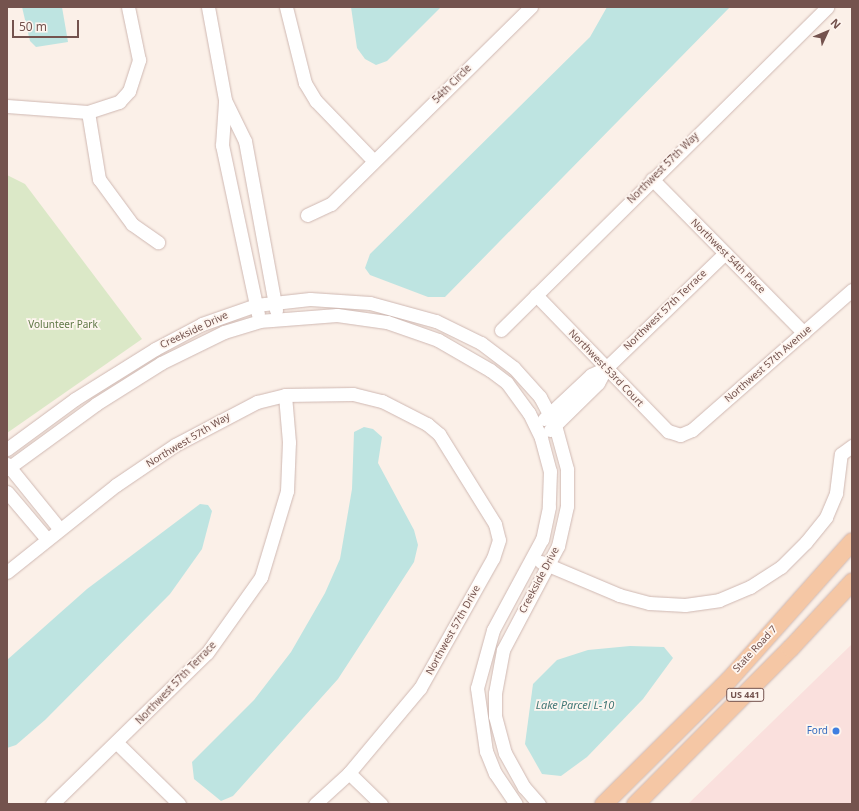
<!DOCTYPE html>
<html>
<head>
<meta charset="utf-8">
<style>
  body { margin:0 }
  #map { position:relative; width:859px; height:811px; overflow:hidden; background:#fbf0e8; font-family:"Noto Sans",sans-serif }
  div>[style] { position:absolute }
  .commercial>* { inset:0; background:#fae0dd }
  .green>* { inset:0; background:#dbe8c7 }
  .water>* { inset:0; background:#bee4e1 }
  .roads { filter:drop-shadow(0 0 1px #cfb8b2) drop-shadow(0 0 1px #cfb8b2) }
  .minor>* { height:13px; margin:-6.5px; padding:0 6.5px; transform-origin:6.5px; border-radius:6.5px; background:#fff }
  .major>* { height:17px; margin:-8.5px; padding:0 8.5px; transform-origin:8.5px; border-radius:8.5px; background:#f5c7a5 }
  .dots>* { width:11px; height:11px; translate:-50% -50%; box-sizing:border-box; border:2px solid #fef5ef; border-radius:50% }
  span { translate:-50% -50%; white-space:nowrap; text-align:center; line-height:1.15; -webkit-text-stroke:3.5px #fef5ef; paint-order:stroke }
  .shield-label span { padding:1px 3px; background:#fef5ef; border:1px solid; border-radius:3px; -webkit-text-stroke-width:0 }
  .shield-label { font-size:9px; color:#74534e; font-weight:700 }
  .street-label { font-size:10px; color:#74534e }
  .park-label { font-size:10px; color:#5f7846 }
  .shop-label { font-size:10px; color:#366cbe }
  .right { translate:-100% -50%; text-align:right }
  .water-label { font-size:11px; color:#427876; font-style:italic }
  .frame { position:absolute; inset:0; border:8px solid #74534e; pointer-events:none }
  .north { position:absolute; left:807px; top:12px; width:40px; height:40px; -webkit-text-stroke:3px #fef5ef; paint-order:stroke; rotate:46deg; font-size:11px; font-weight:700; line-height:16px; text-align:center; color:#74534e }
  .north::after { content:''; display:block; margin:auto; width:14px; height:18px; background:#74534e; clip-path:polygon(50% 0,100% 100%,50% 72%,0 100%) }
  .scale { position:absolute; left:12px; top:20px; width:67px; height:18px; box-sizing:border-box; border:2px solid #74534e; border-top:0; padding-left:5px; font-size:12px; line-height:14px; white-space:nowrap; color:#74534e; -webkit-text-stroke:3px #fef5ef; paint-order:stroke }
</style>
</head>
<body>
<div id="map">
  <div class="commercial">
    <i style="clip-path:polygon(852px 644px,852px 804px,688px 804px)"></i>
  </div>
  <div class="green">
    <i style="clip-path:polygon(7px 175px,25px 184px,142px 339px,7px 433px)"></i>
  </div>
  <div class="water">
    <i style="clip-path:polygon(22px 7px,62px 7px,68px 42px,36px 47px,30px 41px)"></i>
    <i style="clip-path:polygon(351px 7px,441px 7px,387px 61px,376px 65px,365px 59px,357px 48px)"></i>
    <i style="clip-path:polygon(607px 7px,730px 7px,445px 297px,428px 297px,370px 275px,365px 268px,370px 254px,590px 37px)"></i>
    <i style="clip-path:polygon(364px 427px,373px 429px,382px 437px,378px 463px,414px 530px,418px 545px,414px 562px,338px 679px,233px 796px,221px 801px,194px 779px,192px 762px,254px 700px,291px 652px,325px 593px,340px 559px,352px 489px,354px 432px)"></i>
    <i style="clip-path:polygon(200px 504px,208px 505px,212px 511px,202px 549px,170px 594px,45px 720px,16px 745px,7px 748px,7px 660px,87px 589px)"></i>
    <i style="clip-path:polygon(630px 646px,664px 647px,673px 658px,643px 699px,587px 757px,561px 776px,542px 774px,525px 744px,533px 684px,557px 660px,588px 650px)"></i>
  </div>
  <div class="roads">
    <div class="minor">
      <i style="left:208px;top:7px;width:95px;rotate:79.6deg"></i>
      <i style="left:225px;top:100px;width:46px;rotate:64deg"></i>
      <i style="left:245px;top:141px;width:172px;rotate:79.6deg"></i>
      <i style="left:286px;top:7px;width:78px;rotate:76deg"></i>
      <i style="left:305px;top:83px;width:21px;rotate:59deg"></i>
      <i style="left:316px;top:101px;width:83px;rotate:46deg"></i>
      <i style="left:225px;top:102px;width:43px;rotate:94deg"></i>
      <i style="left:222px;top:145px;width:173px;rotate:78deg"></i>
      <i style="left:7px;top:106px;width:81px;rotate:4.2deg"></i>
      <i style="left:88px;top:112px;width:33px;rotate:-18deg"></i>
      <i style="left:119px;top:102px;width:15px;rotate:-48deg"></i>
      <i style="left:129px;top:91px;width:33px;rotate:-72deg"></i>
      <i style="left:139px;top:60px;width:54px;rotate:-101.7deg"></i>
      <i style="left:88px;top:112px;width:68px;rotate:80.7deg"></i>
      <i style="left:99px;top:179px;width:56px;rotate:53.7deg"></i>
      <i style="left:132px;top:224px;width:32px;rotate:35deg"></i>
      <i style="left:652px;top:179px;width:216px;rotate:45.4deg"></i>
      <i style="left:307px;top:215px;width:26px;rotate:-25deg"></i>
      <i style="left:331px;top:204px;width:281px;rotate:-44.6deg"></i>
      <i style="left:536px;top:295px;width:190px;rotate:45.9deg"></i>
      <i style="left:668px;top:431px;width:13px;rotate:18deg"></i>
      <i style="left:680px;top:435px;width:13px;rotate:-23deg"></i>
      <i style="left:692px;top:430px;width:213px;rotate:-41.2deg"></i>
      <i style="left:501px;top:330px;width:459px;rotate:-44.7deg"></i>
      <i style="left:544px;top:419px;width:64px;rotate:-43.1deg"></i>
      <i style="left:591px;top:375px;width:17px;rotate:-25deg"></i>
      <i style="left:606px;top:368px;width:165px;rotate:-44deg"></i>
      <i style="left:550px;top:430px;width:67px;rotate:-44.4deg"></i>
      <i style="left:598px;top:383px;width:17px;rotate:-62deg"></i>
      <i style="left:7px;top:449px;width:84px;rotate:-36.3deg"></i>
      <i style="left:75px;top:399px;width:94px;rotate:-32deg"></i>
      <i style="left:155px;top:349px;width:53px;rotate:-28deg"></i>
      <i style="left:202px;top:324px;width:57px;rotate:-19.4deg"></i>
      <i style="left:256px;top:305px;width:54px;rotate:-6.3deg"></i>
      <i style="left:310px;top:299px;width:60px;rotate:3.8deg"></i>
      <i style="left:370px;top:303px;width:68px;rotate:15.3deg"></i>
      <i style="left:436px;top:321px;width:50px;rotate:26.1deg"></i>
      <i style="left:481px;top:343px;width:41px;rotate:37.1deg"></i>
      <i style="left:514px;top:368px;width:39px;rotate:48deg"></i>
      <i style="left:540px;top:397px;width:32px;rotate:62deg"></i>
      <i style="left:555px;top:425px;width:46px;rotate:74.7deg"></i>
      <i style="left:567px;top:469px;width:37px;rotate:90deg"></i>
      <i style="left:567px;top:506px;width:41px;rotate:102.7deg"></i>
      <i style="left:558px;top:546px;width:118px;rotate:117.9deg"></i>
      <i style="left:503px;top:650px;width:44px;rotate:100.5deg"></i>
      <i style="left:495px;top:693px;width:23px;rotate:90deg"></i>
      <i style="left:495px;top:716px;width:38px;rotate:75deg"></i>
      <i style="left:505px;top:753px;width:39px;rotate:61deg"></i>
      <i style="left:524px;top:787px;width:23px;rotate:49deg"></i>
      <i style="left:7px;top:464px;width:81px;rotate:51deg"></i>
      <i style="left:7px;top:469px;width:110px;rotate:-36.1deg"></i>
      <i style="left:96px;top:404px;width:77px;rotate:-32.2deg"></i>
      <i style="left:161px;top:363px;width:70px;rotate:-26.2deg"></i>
      <i style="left:224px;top:332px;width:37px;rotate:-17deg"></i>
      <i style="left:259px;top:321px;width:78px;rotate:-4.4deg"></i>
      <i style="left:337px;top:315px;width:50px;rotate:8deg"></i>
      <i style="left:387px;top:322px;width:54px;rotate:19.4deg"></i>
      <i style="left:438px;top:340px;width:60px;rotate:30deg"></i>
      <i style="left:490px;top:370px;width:21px;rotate:37deg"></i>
      <i style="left:507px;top:383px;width:37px;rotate:54deg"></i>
      <i style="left:529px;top:413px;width:28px;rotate:64deg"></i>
      <i style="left:541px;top:438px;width:34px;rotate:75deg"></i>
      <i style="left:550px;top:471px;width:36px;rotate:92deg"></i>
      <i style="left:549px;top:507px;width:33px;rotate:102deg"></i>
      <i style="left:542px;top:539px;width:103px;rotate:118.3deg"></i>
      <i style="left:493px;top:630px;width:60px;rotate:105.4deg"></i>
      <i style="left:477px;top:688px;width:64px;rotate:81.9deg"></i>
      <i style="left:486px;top:751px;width:24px;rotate:68deg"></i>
      <i style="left:495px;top:773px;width:37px;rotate:56deg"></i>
      <i style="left:7px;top:492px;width:60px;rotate:49.7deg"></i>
      <i style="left:541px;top:562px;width:85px;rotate:22.9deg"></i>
      <i style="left:619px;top:595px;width:31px;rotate:15deg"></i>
      <i style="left:649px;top:603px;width:36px;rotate:3deg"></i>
      <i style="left:685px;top:605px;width:34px;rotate:-8deg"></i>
      <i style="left:719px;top:600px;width:34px;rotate:-23deg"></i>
      <i style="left:750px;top:587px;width:37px;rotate:-33deg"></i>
      <i style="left:781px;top:567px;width:35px;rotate:-45deg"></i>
      <i style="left:806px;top:542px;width:32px;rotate:-51deg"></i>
      <i style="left:826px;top:517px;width:26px;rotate:-67deg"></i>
      <i style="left:836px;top:493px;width:39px;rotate:-83deg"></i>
      <i style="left:841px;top:454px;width:14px;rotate:-36deg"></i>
      <i style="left:7px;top:572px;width:139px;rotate:-38.6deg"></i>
      <i style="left:116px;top:485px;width:71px;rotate:-34.1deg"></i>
      <i style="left:175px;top:445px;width:93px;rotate:-27.7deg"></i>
      <i style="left:257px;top:402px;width:29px;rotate:-14deg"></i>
      <i style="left:285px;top:395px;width:68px;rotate:-0.8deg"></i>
      <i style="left:353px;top:394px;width:30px;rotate:14deg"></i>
      <i style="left:382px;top:401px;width:51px;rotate:27.1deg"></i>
      <i style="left:427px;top:424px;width:16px;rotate:40deg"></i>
      <i style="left:439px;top:434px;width:106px;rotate:58.1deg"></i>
      <i style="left:495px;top:524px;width:16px;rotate:76deg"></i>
      <i style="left:499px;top:540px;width:19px;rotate:108deg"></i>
      <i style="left:493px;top:558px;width:149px;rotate:119.3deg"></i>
      <i style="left:420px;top:688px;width:111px;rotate:129.9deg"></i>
      <i style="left:349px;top:773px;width:46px;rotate:137.6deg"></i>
      <i style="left:117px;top:743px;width:87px;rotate:44.5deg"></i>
      <i style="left:349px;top:773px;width:45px;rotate:44.1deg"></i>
      <i style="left:52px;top:804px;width:216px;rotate:-44.3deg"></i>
      <i style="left:207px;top:653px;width:93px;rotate:-54.6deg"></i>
      <i style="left:261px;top:577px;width:90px;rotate:-73.2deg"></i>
      <i style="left:287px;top:491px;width:49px;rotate:-87.7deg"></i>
      <i style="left:289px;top:442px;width:47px;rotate:-94.9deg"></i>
    </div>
    <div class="major">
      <i style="left:603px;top:804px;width:176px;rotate:-44.8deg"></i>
      <i style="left:728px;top:680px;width:186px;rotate:-48.3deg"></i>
      <i style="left:635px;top:804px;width:220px;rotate:-45.2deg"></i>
      <i style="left:790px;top:648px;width:91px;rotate:-47.2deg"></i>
    </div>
  </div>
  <div class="dots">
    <i style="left:836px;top:731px;background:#3f7fe0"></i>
  </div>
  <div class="shield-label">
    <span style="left:745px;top:695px">US 441</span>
  </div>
  <div class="street-label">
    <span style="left:452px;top:84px;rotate:-45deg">54th Circle</span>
    <span style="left:663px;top:168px;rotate:-45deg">Northwest 57th Way</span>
    <span style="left:728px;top:256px;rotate:45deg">Northwest 54th Place</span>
    <span style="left:665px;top:310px;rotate:-44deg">Northwest 57th Terrace</span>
    <span style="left:194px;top:330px;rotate:-25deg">Creekside Drive</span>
    <span style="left:768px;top:364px;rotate:-41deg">Northwest 57th Avenue</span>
    <span style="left:606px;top:368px;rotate:46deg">Northwest 53rd Court</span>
    <span style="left:188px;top:440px;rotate:-31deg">Northwest 57th Way</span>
    <span style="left:539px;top:580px;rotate:-62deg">Creekside Drive</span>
    <span style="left:453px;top:630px;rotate:-61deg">Northwest 57th Drive</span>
    <span style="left:755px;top:649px;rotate:-47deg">State Road 7</span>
    <span style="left:176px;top:683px;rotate:-46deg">Northwest 57th Terrace</span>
  </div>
  <div class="park-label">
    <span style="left:63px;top:325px">Volunteer Park</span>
  </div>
  <div class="shop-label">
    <span class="right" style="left:828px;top:731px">Ford</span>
  </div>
  <div class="water-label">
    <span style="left:575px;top:705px">Lake Parcel L-10</span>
  </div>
  <div class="frame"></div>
  <div class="north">N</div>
  <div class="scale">50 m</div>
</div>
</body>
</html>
